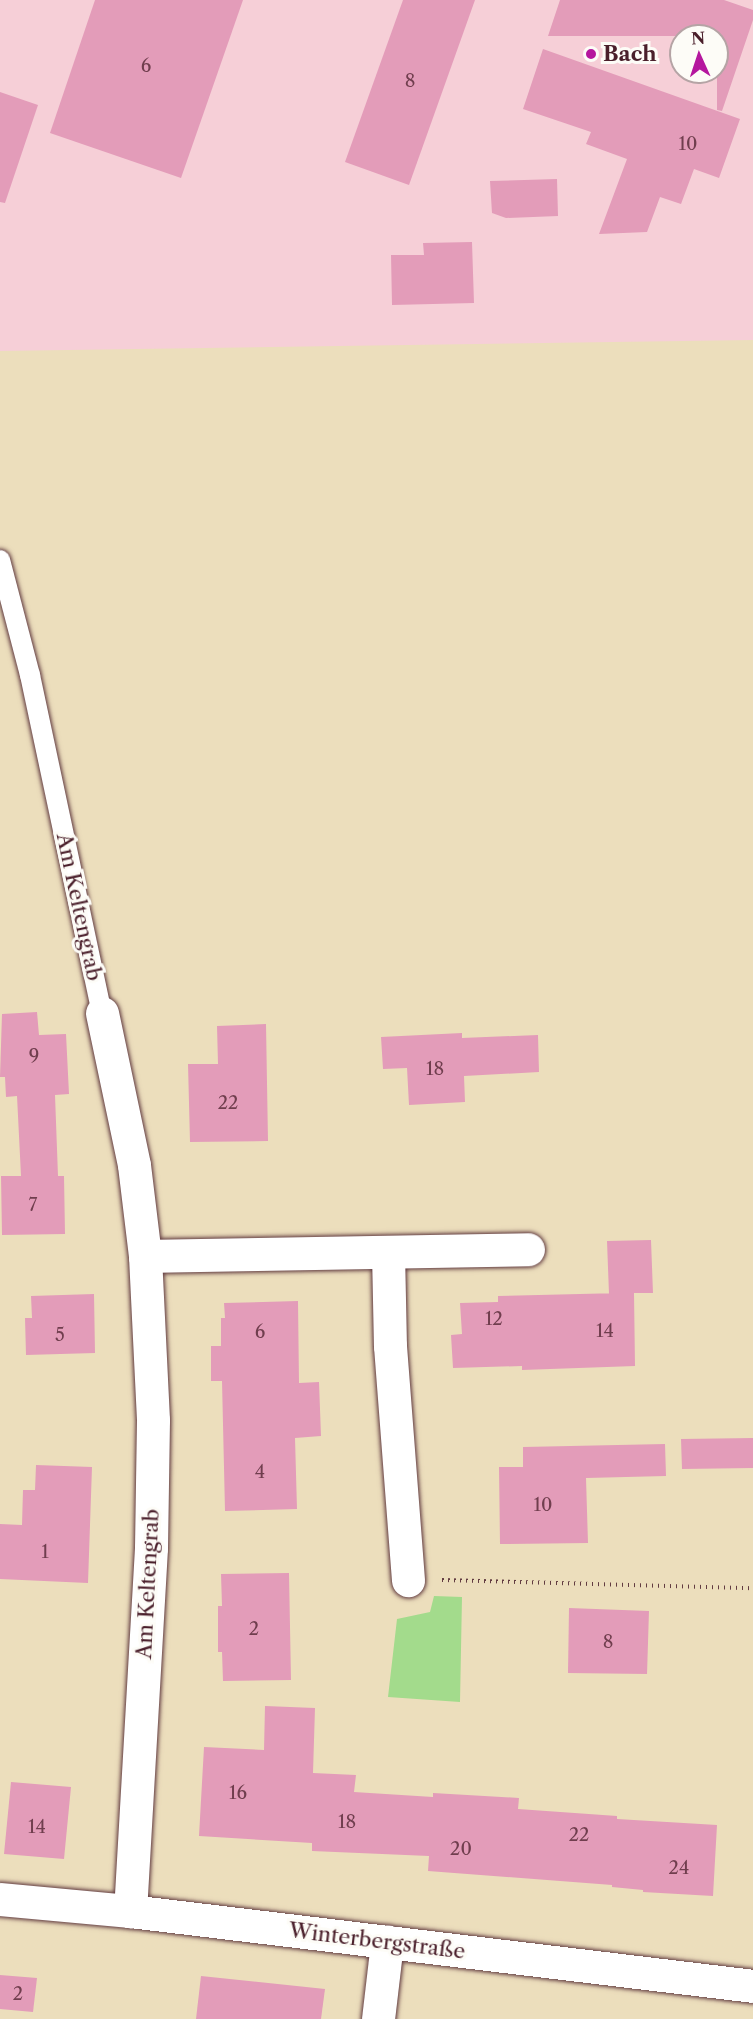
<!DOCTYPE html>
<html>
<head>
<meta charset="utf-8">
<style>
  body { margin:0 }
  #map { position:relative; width:753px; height:2019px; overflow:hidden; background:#ecdebc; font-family:"Libre Caslon Text",serif }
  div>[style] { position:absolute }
  .built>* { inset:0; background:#f6cfd7 }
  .green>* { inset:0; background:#a3db8c }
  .building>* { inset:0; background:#e39cb9 }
  .path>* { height:4px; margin-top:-2px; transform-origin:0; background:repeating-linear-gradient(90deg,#623c41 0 1.5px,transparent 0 6px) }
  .roads { filter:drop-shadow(0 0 2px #623c41) drop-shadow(0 0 2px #623c41) }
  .lane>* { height:20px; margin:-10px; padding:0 10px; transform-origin:10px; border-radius:10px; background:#fff }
  .street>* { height:33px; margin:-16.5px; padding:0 16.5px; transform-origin:16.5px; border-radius:16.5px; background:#fff }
  .dots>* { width:16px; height:16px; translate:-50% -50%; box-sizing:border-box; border:3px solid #fdfcf7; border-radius:50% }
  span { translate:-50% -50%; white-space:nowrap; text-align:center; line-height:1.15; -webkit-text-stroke:6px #fdfcf7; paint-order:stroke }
  .number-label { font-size:18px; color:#703e4e }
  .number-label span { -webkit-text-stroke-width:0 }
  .poi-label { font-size:21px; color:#4a1f2b; font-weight:700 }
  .left { translate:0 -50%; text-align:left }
  .street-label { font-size:21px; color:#4a1f2b }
  .north { position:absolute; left:669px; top:24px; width:60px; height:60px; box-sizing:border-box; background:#fdfcf7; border:2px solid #b5a4a5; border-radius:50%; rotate:357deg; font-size:16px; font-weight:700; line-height:24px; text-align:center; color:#4a1f2b }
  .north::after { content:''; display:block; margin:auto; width:21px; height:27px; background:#b5179e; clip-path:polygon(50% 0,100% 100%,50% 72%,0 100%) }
</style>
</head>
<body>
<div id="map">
  <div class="built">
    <i style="clip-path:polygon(evenodd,0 0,753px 0,753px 340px,0 351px,0 0,681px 36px,717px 36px,717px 72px,681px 72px,681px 36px)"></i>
  </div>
  <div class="green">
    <i style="clip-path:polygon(434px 1596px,462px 1597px,460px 1702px,388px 1697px,397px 1619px,430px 1612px)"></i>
  </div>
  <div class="building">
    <i style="clip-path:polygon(95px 0,243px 0,181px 178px,50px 133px)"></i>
    <i style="clip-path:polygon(403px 0,475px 0,409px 185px,345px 162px)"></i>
    <i style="clip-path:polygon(560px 0,724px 0,753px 10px,753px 20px,722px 111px,717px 110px,717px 36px,548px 36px)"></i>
    <i style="clip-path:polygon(543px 49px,740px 119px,719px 178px,694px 169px,681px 204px,660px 197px,647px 232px,599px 234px,627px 159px,586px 144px,591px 132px,523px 109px)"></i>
    <i style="clip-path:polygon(0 92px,38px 105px,5px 203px,0 202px)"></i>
    <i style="clip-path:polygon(557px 179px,558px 216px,506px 218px,492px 213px,490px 181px)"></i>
    <i style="clip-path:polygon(472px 242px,474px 303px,392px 305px,391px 255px,424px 255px,423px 243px)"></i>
    <i style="clip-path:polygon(37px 1012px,39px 1035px,66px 1034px,69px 1094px,55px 1095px,58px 1176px,64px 1176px,65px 1234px,2px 1235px,1px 1176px,21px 1176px,17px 1096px,6px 1097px,5px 1077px,0 1077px,2px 1014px)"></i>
    <i style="clip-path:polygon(266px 1024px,268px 1141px,190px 1142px,188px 1064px,218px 1064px,217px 1026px)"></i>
    <i style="clip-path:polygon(462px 1033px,462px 1038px,538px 1035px,539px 1072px,464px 1076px,465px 1102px,409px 1105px,407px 1068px,383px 1069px,381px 1037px)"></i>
    <i style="clip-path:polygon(651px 1240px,653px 1293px,634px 1293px,635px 1366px,522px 1370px,522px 1366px,453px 1368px,451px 1335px,462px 1334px,460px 1303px,498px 1302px,498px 1296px,621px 1293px,609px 1294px,607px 1241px)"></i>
    <i style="clip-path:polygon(94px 1294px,95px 1353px,26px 1355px,25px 1318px,32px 1318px,31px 1296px)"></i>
    <i style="clip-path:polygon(298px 1301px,299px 1383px,319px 1382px,321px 1436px,295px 1438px,297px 1509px,225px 1511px,222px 1381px,211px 1381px,211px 1346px,221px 1346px,221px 1318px,225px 1318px,224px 1303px)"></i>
    <i style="clip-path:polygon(753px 1438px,753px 1468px,682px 1469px,681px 1439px)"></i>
    <i style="clip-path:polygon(665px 1444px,666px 1476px,586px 1478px,588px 1543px,500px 1544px,499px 1467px,523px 1467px,523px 1447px)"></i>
    <i style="clip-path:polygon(36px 1465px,92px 1467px,88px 1583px,0 1579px,0 1524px,22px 1525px,23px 1490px,35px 1490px)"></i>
    <i style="clip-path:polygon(289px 1573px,291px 1680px,223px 1681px,222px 1652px,218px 1652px,218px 1606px,222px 1606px,221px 1574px)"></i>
    <i style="clip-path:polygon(569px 1608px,649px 1611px,647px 1674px,568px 1673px)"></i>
    <i style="clip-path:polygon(265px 1706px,315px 1708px,313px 1773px,356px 1775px,354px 1792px,433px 1797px,433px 1793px,519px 1798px,518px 1809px,617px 1816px,617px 1819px,717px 1825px,713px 1896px,643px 1892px,643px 1890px,612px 1887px,612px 1885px,428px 1871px,429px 1856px,312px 1851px,312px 1843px,199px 1836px,204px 1747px,264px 1750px)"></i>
    <i style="clip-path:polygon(11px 1782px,71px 1787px,64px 1859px,4px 1854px)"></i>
    <i style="clip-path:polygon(0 1975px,37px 1978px,33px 2012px,0 2009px)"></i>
    <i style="clip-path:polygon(201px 1976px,325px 1989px,321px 2019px,196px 2019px)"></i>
  </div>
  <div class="path">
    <i style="left:442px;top:1580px;width:311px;rotate:1.5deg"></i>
  </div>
  <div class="roads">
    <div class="lane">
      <i style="left:0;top:560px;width:119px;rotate:75.4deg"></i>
      <i style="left:30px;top:675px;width:346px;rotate:78deg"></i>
    </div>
    <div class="street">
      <i style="left:102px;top:1013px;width:155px;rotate:78.1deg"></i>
      <i style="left:134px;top:1165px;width:92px;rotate:83.1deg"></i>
      <i style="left:145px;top:1256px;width:164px;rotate:87.2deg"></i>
      <i style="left:153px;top:1420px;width:128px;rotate:90.9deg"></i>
      <i style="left:151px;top:1548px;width:364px;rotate:93.3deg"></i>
      <i style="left:388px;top:1252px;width:94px;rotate:88.8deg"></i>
      <i style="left:390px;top:1346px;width:235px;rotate:85.6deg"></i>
      <i style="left:145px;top:1256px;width:383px;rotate:-1deg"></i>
      <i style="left:0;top:1899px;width:131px;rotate:5.3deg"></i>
      <i style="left:130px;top:1911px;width:627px;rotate:6.86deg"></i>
      <i style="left:378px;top:2019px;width:78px;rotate:-83.3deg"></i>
    </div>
  </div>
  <div class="dots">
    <i style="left:591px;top:54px;background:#b5179e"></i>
  </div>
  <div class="number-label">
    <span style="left:146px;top:66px">6</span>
    <span style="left:410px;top:81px">8</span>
    <span style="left:688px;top:144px">10</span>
    <span style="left:34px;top:1056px">9</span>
    <span style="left:435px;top:1069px">18</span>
    <span style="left:228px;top:1103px">22</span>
    <span style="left:33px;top:1205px">7</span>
    <span style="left:494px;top:1319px">12</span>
    <span style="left:605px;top:1331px">14</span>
    <span style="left:260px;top:1332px">6</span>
    <span style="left:60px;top:1335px">5</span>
    <span style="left:260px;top:1472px">4</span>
    <span style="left:543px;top:1505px">10</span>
    <span style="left:45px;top:1552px">1</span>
    <span style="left:254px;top:1629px">2</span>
    <span style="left:608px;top:1642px">8</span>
    <span style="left:238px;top:1793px">16</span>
    <span style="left:347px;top:1822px">18</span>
    <span style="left:37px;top:1827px">14</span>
    <span style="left:579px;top:1835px">22</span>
    <span style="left:461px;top:1849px">20</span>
    <span style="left:679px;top:1868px">24</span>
    <span style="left:18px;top:1994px">2</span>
  </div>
  <div class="poi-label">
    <span class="left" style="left:603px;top:54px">Bach</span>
  </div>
  <div class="street-label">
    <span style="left:79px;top:907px;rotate:78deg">Am Keltengrab</span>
    <span style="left:148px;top:1584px;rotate:-87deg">Am Keltengrab</span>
    <span style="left:377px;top:1941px;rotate:7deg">Winterbergstraße</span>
  </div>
  <div class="north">N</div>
</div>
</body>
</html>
